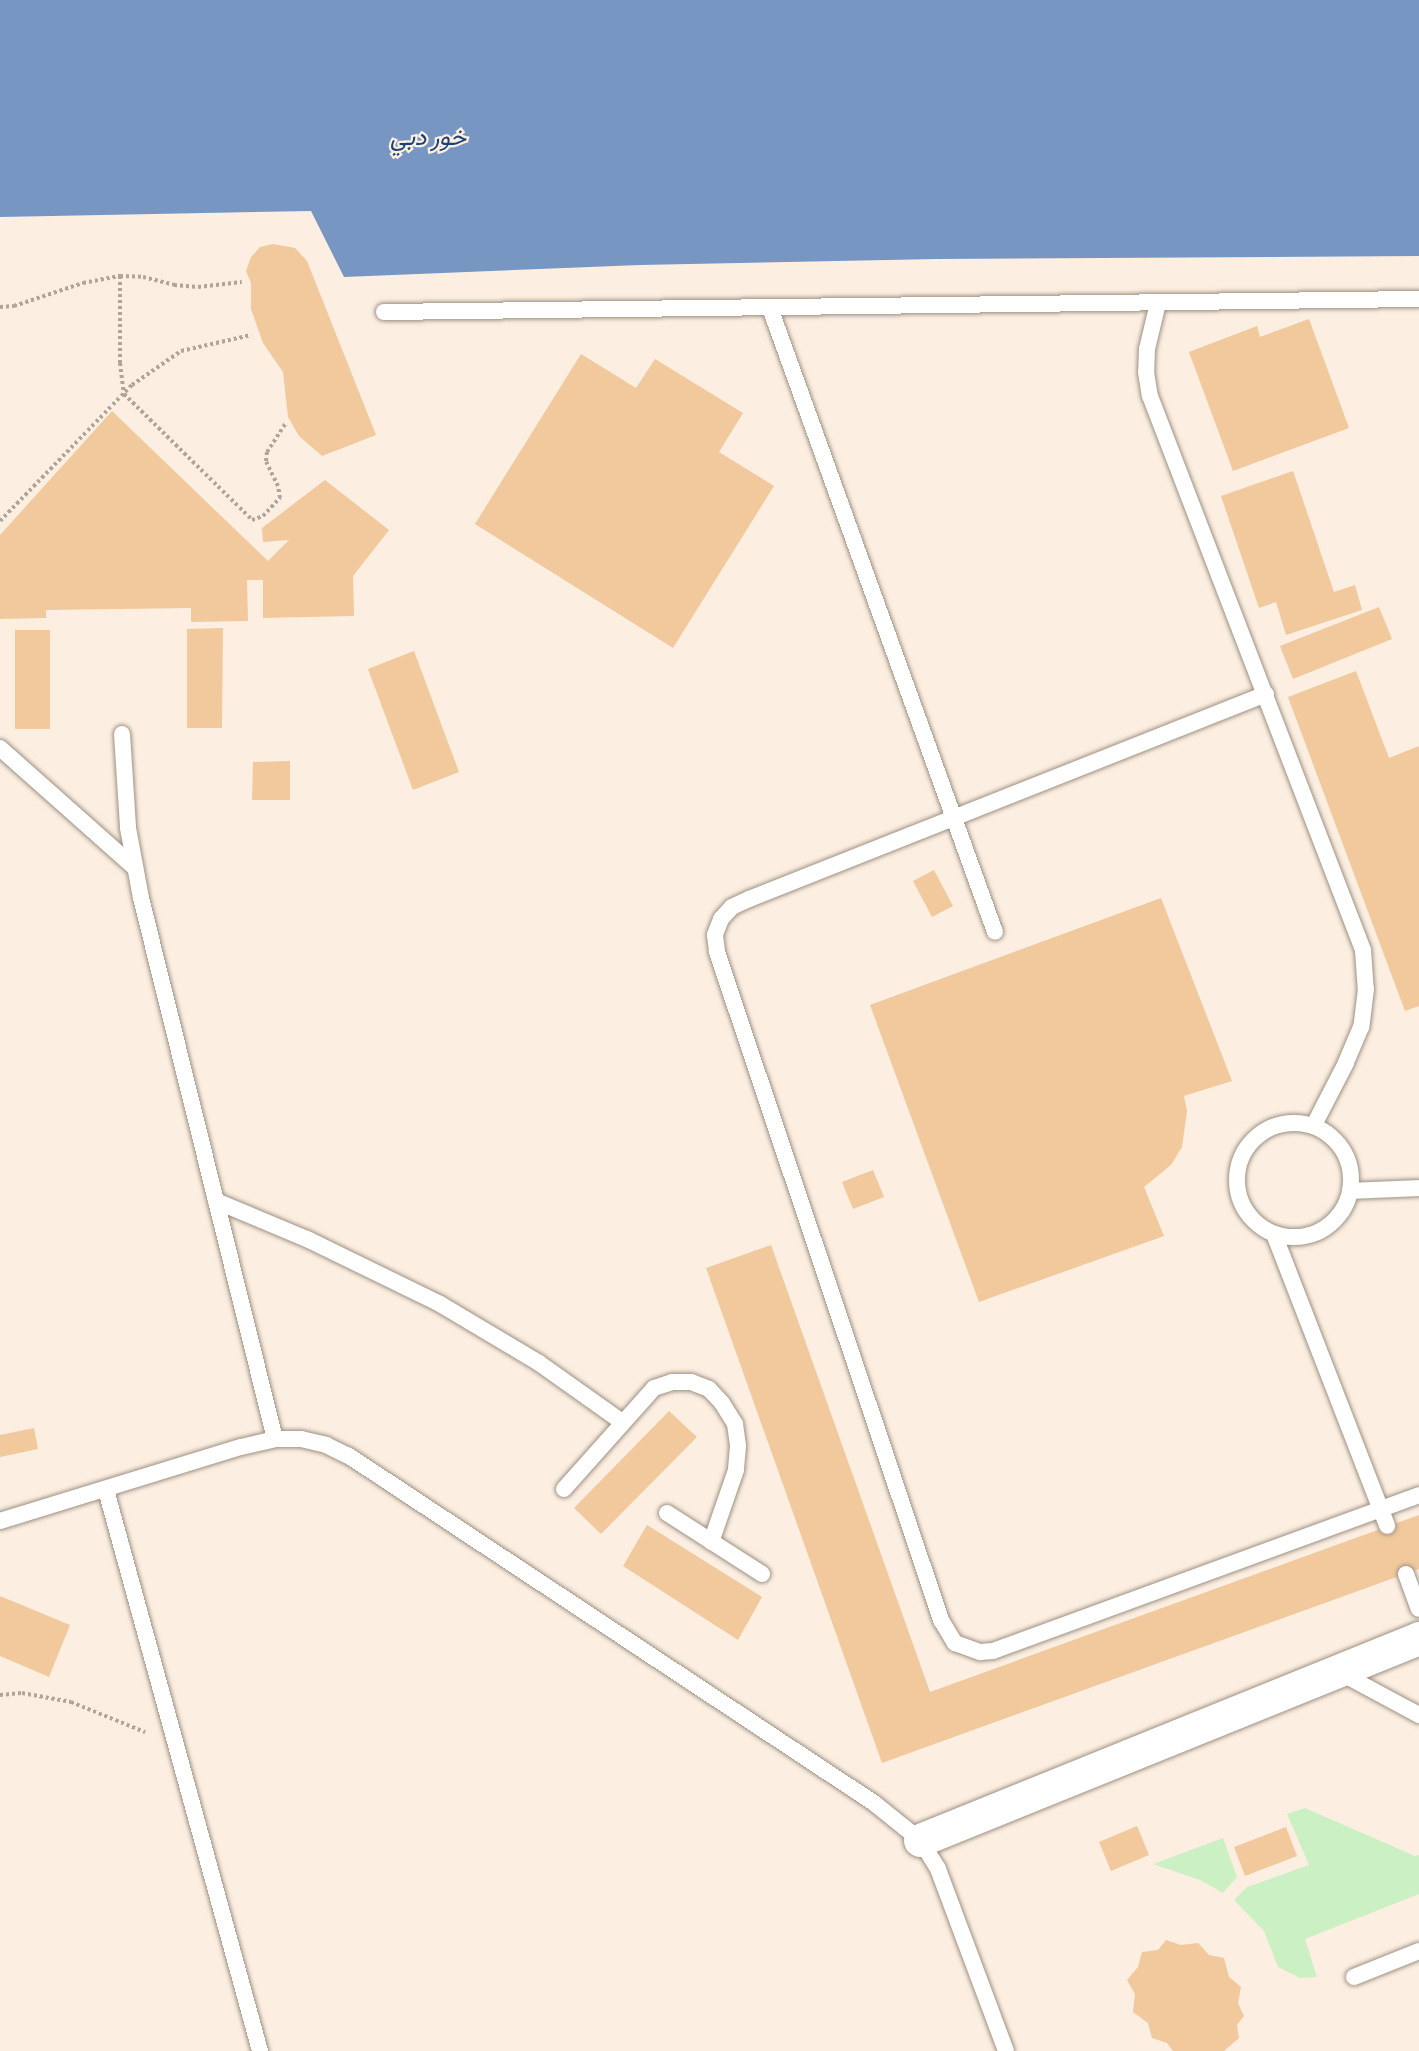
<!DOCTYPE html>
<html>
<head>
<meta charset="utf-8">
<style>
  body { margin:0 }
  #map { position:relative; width:1419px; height:2051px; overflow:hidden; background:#fcefe1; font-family:Cabin,Vazirmatn,sans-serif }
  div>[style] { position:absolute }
  .green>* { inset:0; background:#cbf0c3 }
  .water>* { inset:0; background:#7797c2 }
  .building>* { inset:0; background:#f1c99d }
  .path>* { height:4px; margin-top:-2px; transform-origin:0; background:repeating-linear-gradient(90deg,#afa59b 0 3px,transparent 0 6px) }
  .roads { filter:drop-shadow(0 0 2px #9d9184) drop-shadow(0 0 2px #9d9184) }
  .service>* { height:16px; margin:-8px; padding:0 8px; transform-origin:8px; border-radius:8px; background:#fff }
  .service>.ring { margin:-8px; padding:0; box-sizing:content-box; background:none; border:16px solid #fff; border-radius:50% }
  .minor>* { height:33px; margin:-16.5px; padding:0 16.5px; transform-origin:16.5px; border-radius:16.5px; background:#fff }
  span { translate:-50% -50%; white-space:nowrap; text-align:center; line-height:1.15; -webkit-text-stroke:4.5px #fcefe1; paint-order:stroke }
  .water-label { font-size:24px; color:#194279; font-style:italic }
</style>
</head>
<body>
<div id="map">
  <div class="green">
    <i style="clip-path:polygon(1305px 1808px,1415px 1856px,1419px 1855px,1419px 1894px,1305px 1939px,1317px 1977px,1300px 1978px,1278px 1967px,1264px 1931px,1234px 1900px,1247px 1887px,1309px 1865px,1287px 1814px)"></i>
    <i style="clip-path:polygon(1223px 1838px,1237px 1877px,1223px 1893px,1200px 1880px,1153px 1864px)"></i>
  </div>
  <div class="water">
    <i style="clip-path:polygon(0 0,1419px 0,1419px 256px,937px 259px,640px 265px,344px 277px,311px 211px,0 217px)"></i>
  </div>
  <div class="building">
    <i style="clip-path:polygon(273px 244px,295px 248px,307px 261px,376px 435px,322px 456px,299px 436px,288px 417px,283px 372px,263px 343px,251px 309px,251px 283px,246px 271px,251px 257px,260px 247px)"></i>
    <i style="clip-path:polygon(1309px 319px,1349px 428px,1233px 471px,1189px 352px,1257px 326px,1260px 337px)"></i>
    <i style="clip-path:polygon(581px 354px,636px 388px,655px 359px,743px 413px,719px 452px,774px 486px,673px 648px,475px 524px)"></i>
    <i style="clip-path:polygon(112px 411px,268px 561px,289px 540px,263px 542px,262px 528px,325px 480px,389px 530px,353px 576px,354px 616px,263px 618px,263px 580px,247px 580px,248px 621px,191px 622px,191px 608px,46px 610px,46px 618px,0 619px,0 535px)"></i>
    <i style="clip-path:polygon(1293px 471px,1334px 592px,1355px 585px,1362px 610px,1286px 635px,1276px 602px,1259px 608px,1221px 496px)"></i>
    <i style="clip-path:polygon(1379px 607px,1392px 639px,1293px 679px,1280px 646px)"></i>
    <i style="clip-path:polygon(223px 628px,222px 728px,187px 728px,187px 629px)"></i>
    <i style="clip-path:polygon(15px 630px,50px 630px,50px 729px,15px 729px)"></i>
    <i style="clip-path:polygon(414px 651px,459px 772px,413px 790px,368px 669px)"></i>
    <i style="clip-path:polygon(1356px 671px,1389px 758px,1419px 746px,1419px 1006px,1405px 1011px,1288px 697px)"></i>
    <i style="clip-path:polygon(290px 761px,290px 800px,252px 800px,253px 762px)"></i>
    <i style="clip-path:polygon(934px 870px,953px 906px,932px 917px,913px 881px)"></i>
    <i style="clip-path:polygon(1161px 898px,1232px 1081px,1184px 1096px,1187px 1111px,1182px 1147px,1171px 1165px,1144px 1187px,1164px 1236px,979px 1302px,870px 1005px)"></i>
    <i style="clip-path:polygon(873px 1170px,884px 1197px,853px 1209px,842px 1182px)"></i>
    <i style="clip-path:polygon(771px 1245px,930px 1692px,1419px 1515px,1419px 1569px,882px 1763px,706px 1268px)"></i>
    <i style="clip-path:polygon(669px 1411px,697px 1437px,601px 1534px,574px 1508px)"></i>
    <i style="clip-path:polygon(34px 1428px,38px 1449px,0 1457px,0 1435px)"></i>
    <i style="clip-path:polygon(647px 1525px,762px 1597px,738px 1640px,623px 1566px)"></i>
    <i style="clip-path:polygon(0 1596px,70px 1625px,49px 1677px,0 1656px)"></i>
    <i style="clip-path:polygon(1137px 1826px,1149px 1855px,1111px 1871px,1099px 1842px)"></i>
    <i style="clip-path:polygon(1286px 1827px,1297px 1856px,1245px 1876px,1234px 1847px)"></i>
    <i style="clip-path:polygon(1166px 1940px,1181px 1945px,1198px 1943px,1209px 1955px,1224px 1958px,1229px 1977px,1241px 1987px,1238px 2003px,1244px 2016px,1237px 2025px,1239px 2038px,1224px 2051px,1173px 2051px,1167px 2043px,1152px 2038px,1148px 2023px,1133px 2012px,1135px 1994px,1127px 1980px,1138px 1967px,1142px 1952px,1158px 1950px)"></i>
  </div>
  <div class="path">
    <i style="left:120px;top:276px;width:87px;rotate:90deg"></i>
    <i style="left:120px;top:363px;width:31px;rotate:83deg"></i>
    <i style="left:124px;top:394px;width:180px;rotate:44.5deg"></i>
    <i style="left:252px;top:520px;width:12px;rotate:-20deg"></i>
    <i style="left:263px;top:516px;width:25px;rotate:-47deg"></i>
    <i style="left:280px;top:498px;width:12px;rotate:-99deg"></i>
    <i style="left:278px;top:486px;width:28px;rotate:-116deg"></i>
    <i style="left:266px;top:461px;width:9px;rotate:-84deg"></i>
    <i style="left:267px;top:452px;width:35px;rotate:-57deg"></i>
    <i style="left:0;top:307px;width:14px;rotate:-4deg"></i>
    <i style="left:14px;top:306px;width:73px;rotate:-18.4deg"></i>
    <i style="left:83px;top:283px;width:38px;rotate:-11deg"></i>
    <i style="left:120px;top:276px;width:23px;rotate:2deg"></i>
    <i style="left:143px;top:277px;width:32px;rotate:14deg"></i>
    <i style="left:174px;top:285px;width:24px;rotate:5deg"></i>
    <i style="left:198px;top:287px;width:44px;rotate:-6.5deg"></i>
    <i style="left:0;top:521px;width:190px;rotate:-45.9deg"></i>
    <i style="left:132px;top:385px;width:60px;rotate:-34.8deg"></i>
    <i style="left:181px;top:351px;width:72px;rotate:-12.9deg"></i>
    <i style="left:0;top:1695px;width:22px;rotate:-5deg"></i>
    <i style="left:22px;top:1693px;width:50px;rotate:10.4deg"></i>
    <i style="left:71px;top:1702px;width:80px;rotate:22.1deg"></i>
  </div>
  <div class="roads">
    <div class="service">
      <i style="left:1158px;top:303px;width:47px;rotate:103.4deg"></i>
      <i style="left:1147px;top:349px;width:23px;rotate:92deg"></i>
      <i style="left:1146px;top:372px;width:24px;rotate:81deg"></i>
      <i style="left:1150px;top:396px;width:594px;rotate:68.97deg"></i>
      <i style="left:1363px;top:950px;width:39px;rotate:86deg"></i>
      <i style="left:1366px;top:989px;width:38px;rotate:97deg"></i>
      <i style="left:1361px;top:1027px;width:39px;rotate:113deg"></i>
      <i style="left:1346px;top:1063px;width:70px;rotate:117.3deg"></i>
      <i style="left:770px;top:308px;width:663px;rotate:70.17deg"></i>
      <i style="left:384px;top:312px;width:1035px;rotate:-0.72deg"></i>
      <i style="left:1266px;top:694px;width:556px;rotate:158.37deg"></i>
      <i style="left:749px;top:899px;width:19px;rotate:155deg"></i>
      <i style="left:732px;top:907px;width:16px;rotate:133deg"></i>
      <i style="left:721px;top:919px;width:17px;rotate:111deg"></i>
      <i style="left:715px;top:935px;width:17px;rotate:83deg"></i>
      <i style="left:717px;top:952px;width:705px;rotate:71.46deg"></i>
      <i style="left:941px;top:1620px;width:27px;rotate:59deg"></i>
      <i style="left:955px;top:1643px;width:27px;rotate:20deg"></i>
      <i style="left:980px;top:1652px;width:13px;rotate:-4deg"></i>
      <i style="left:993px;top:1651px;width:454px;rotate:-20.1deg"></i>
      <i style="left:122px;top:734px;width:94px;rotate:86.3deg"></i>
      <i style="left:128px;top:828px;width:71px;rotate:79.5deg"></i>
      <i style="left:141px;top:898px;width:557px;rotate:76.09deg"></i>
      <i style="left:0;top:748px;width:181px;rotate:41.6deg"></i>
      <i class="ring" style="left:1237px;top:1123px;width:98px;height:98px"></i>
      <i style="left:1350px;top:1191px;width:69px;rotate:-2.5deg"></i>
      <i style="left:216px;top:1201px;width:99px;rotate:22.7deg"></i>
      <i style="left:307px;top:1239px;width:148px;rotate:26deg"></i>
      <i style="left:440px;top:1304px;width:115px;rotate:30.8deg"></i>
      <i style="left:539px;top:1363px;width:102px;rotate:35.4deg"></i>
      <i style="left:1274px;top:1234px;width:313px;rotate:68.8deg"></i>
      <i style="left:564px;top:1489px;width:135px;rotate:-48.3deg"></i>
      <i style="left:654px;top:1388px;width:19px;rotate:-18deg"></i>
      <i style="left:672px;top:1382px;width:19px"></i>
      <i style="left:691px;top:1382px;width:19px;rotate:21deg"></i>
      <i style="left:709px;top:1389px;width:19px;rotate:47deg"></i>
      <i style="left:722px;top:1403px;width:25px;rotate:58deg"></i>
      <i style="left:735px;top:1424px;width:22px;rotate:82deg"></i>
      <i style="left:738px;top:1446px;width:24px;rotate:95deg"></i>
      <i style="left:736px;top:1470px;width:76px;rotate:109.1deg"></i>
      <i style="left:106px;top:1490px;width:582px;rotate:74.65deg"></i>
      <i style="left:667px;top:1513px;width:113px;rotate:32.7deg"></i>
      <i style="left:0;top:1521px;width:252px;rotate:-17.1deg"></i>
      <i style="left:241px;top:1447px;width:35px;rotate:-13deg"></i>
      <i style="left:275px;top:1439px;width:26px"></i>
      <i style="left:301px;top:1439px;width:26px;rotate:13deg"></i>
      <i style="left:326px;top:1445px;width:25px;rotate:26deg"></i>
      <i style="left:349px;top:1456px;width:629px;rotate:33.46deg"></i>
      <i style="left:874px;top:1803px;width:59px;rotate:38.8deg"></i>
      <i style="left:920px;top:1840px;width:34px;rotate:58deg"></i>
      <i style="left:938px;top:1869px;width:194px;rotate:69.5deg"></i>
      <i style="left:1406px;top:1574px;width:37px;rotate:70deg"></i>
      <i style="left:1339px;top:1672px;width:91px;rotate:28.3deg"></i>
      <i style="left:1354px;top:1977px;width:70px;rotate:-21.8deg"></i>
    </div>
    <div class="minor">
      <i style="left:920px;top:1840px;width:538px;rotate:-22.04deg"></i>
    </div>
  </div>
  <div class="water-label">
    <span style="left:428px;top:137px">خور دبي</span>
  </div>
</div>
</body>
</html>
